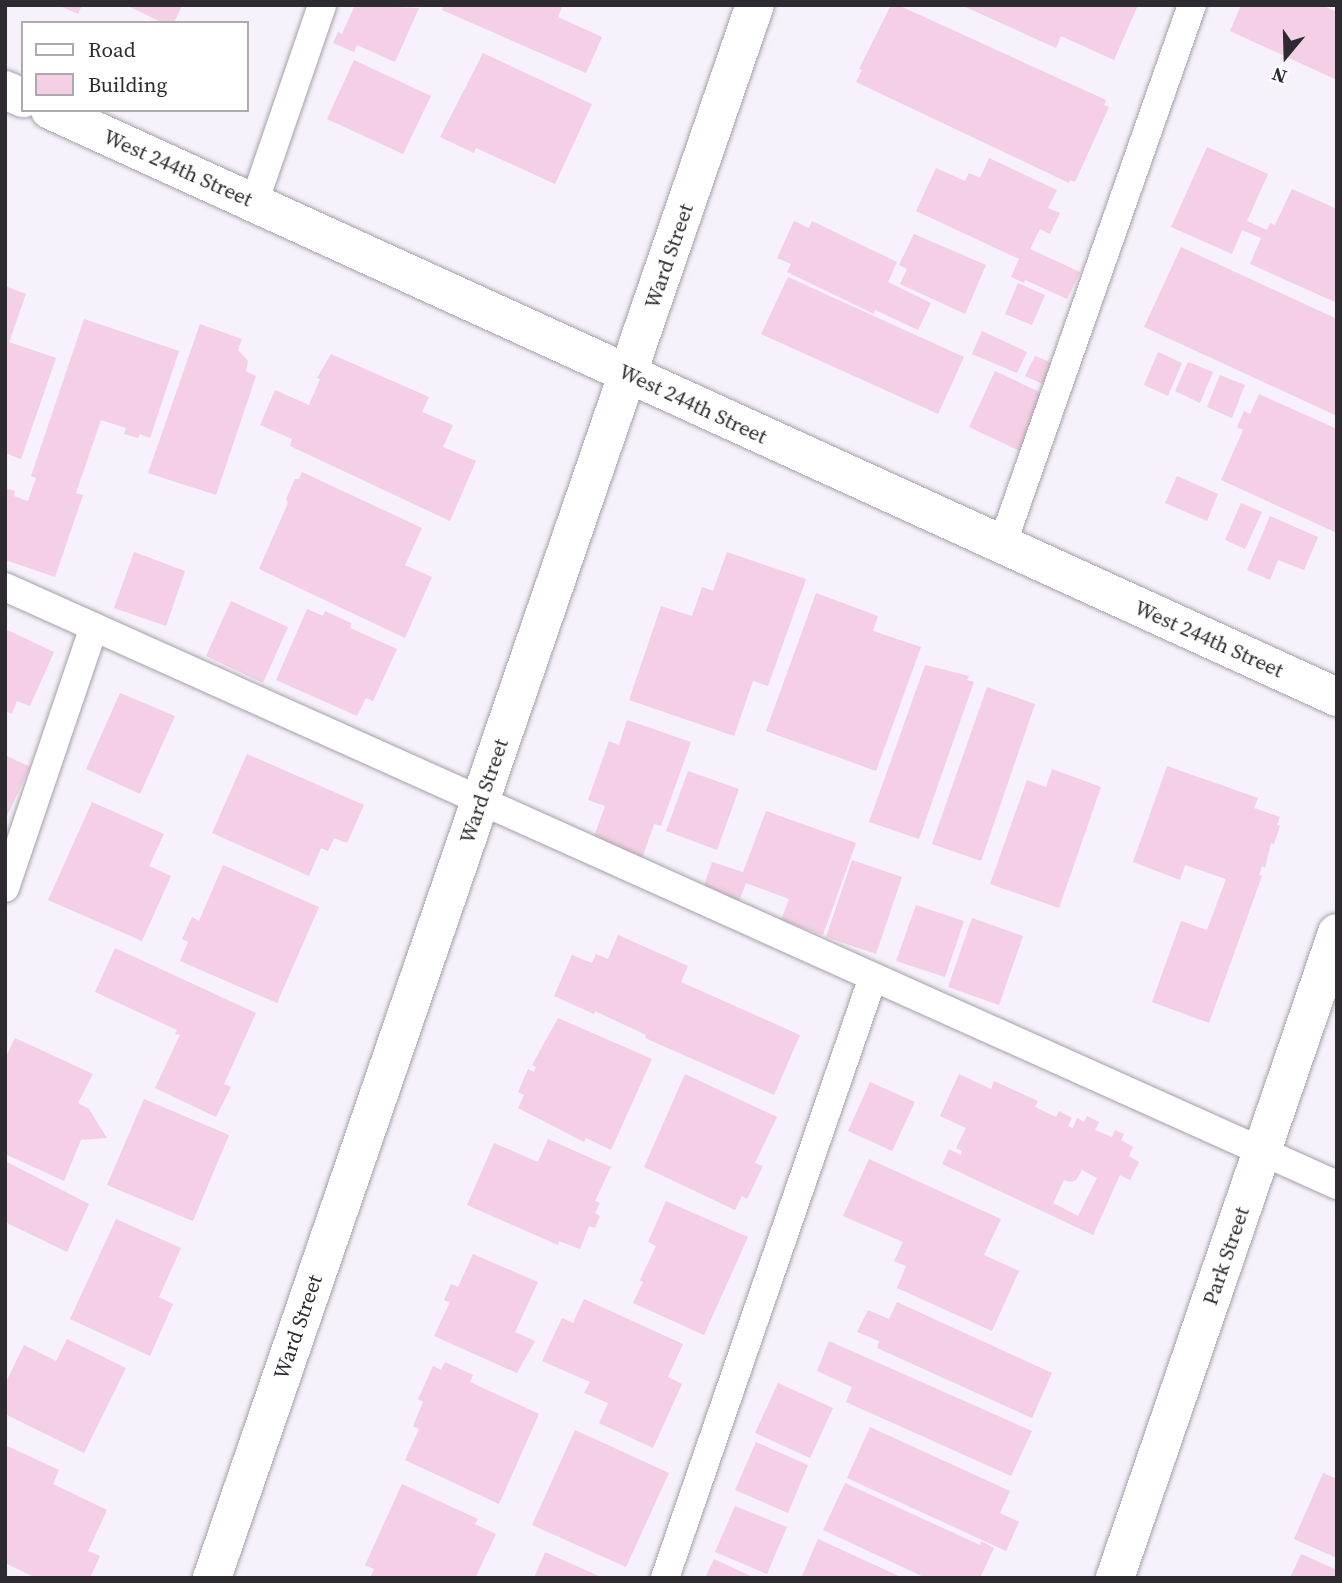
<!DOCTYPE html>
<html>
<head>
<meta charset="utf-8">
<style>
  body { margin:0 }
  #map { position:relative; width:1342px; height:1583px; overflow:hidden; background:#f6f1fa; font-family:"Source Serif 4",serif }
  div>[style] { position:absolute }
  .building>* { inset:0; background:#f4cfe6 }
  .roads { filter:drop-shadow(0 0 2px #a5a0a9) drop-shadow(0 0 2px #a5a0a9) }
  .service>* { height:28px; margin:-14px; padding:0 14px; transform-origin:14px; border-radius:14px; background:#fff }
  .minor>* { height:38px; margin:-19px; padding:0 19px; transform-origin:19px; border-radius:19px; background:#fff }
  span { translate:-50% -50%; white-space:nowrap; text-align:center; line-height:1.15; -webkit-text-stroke:5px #fff; paint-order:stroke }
  .street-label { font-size:21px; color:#2d2b2f }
  .frame { position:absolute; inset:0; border:7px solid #2d2b2f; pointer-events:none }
  .legend { position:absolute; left:21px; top:21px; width:228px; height:91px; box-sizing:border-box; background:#fff; border:2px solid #abaaac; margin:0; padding:9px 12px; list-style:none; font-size:21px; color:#2d2b2f }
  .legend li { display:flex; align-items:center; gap:14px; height:35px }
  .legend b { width:35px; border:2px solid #abaaac }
  .north { position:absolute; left:1251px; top:21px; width:70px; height:70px; -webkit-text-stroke:5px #fff; paint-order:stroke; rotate:199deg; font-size:19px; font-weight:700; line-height:28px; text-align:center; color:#2d2b2f }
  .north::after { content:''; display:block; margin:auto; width:24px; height:32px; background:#2d2b2f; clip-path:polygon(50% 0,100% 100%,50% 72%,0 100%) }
</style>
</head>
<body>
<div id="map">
  <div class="building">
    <i style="clip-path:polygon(58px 5px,82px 5px,78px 14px)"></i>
    <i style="clip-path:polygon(126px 5px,182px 5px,174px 23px,163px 23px)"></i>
    <i style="clip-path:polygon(355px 5px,419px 8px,395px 62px,357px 45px,354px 52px,333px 43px,338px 32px,342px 34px)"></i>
    <i style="clip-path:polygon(444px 5px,563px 5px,558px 17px,602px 37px,586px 73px,442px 10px)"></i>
    <i style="clip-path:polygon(891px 5px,898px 5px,1106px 100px,1104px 105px,1109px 107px,1075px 182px,1070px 180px,1069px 183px,856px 82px,862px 70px,859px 69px)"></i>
    <i style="clip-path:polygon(961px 5px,1138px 5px,1114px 60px,1061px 36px,1056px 48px)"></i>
    <i style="clip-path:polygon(1241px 5px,1322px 5px,1337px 12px,1337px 80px,1230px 31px)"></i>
    <i style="clip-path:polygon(483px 53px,592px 104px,555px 184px,476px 148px,474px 153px,440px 137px)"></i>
    <i style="clip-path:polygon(354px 60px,431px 96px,403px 154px,327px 119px)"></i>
    <i style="clip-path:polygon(1207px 147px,1268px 174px,1247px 221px,1267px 230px,1270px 223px,1275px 225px,1292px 189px,1337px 209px,1337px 303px,1250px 264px,1261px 238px,1242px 230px,1232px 254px,1171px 227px)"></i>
    <i style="clip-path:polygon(989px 158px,1057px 190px,1048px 208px,1060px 213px,1050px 234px,1040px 229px,1030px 249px,1080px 272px,1067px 299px,1025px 280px,1024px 283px,1011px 277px,1019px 259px,916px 211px,936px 168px,965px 181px,969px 173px,980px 178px)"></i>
    <i style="clip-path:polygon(794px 221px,809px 228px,812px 221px,897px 262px,888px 282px,931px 303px,918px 330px,875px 310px,874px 314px,787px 272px,791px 264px,777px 258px)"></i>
    <i style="clip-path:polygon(914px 234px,986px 265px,965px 314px,900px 284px,907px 269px,899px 265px)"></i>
    <i style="clip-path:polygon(1181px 247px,1337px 319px,1337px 416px,1144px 327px)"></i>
    <i style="clip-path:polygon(788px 277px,964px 357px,938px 414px,761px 334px)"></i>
    <i style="clip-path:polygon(1018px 283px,1045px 295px,1032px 325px,1005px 314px)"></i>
    <i style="clip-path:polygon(5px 286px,26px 294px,9px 342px,56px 358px,21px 459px,5px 453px)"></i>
    <i style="clip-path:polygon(84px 319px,179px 351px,150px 438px,140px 434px,138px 438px,124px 434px,126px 428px,101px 420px,76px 493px,83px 495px,55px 577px,5px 560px,5px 488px,15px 491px,14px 496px,28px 501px,36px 478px,31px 476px)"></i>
    <i style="clip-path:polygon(200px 324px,242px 339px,238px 350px,248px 361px,246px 371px,256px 376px,216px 495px,148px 473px)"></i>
    <i style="clip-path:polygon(982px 331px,1027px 352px,1017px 373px,972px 354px)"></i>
    <i style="clip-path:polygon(1158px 352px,1182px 363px,1168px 396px,1144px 385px)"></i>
    <i style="clip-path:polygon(331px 354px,429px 397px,422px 412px,453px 425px,443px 447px,476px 461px,450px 521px,290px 446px,292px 439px,260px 425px,275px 390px,309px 405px,320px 379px,317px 378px)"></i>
    <i style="clip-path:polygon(1035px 356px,1055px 364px,1045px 385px,1025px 376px)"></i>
    <i style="clip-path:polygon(1188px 362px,1213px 372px,1200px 403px,1175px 391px)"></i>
    <i style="clip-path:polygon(995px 371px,1050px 397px,1024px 453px,969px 427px)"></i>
    <i style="clip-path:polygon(1220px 375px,1245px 385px,1232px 418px,1207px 407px)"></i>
    <i style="clip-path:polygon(1259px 394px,1337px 429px,1337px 533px,1221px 480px,1243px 430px,1237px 427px,1244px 411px,1250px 414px)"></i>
    <i style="clip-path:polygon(302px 472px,422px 528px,405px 565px,432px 577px,405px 638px,259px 569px,288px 503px,286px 499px,295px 479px,299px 479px)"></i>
    <i style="clip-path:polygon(1177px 476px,1218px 494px,1207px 521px,1165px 503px)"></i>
    <i style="clip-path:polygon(1241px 503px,1262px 512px,1245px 549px,1225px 540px)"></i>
    <i style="clip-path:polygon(1270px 516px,1318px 537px,1304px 570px,1278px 560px,1270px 580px,1247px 570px)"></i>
    <i style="clip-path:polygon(134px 552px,185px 571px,166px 626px,114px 608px)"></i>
    <i style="clip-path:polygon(727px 552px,806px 579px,768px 686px,753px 681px,734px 736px,629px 700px,661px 606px,692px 616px,702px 587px,713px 591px)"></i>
    <i style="clip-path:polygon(816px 593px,878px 616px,873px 631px,921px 647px,876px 771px,766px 731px)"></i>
    <i style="clip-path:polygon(231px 601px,288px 627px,263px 683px,206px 656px)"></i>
    <i style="clip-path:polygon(307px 609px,323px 616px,325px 611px,351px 623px,350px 628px,397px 649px,373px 701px,366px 698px,357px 716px,276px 680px)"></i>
    <i style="clip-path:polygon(5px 629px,54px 652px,30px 706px,17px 701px,12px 714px,5px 711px)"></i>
    <i style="clip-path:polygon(925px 665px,969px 676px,967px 680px,974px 682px,919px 839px,869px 822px)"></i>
    <i style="clip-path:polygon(987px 687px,1035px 704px,981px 861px,932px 844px)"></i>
    <i style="clip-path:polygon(120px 693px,175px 716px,140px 794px,86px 769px)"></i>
    <i style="clip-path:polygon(627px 720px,691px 742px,661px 826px,654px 824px,642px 859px,592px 842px,605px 806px,588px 800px,609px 741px,619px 745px)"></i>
    <i style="clip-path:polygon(247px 754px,364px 805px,347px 843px,334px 838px,328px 851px,321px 848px,309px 876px,212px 833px)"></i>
    <i style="clip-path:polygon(5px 755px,30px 767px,7px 816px,5px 815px)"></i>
    <i style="clip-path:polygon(1167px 766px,1258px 798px,1254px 808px,1280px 817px,1277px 825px,1280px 826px,1274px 844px,1271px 843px,1265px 868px,1262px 866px,1259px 875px,1262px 876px,1209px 1023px,1152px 1002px,1181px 921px,1207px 930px,1226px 879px,1185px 865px,1180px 880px,1133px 862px)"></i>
    <i style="clip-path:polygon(1052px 769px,1101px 787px,1059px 908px,990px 884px,1027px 780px,1046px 787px)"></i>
    <i style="clip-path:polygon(688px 771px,739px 789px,717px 850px,666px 831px)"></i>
    <i style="clip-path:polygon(92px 802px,164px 834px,149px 866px,171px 876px,142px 941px,48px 900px)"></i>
    <i style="clip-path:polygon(766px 811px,856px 843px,823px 935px,781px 920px,789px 899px,746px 883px,738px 904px,702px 891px,712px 862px,743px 872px)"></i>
    <i style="clip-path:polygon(852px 860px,902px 877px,876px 954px,826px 937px)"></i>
    <i style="clip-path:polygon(223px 865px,319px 907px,277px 1003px,180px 961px,188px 942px,182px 939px,192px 917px,199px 921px)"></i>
    <i style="clip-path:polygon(916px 905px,964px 921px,945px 977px,896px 961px)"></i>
    <i style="clip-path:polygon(972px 918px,1023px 936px,999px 1005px,948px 987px)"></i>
    <i style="clip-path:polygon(618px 935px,688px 966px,681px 982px,800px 1035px,774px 1095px,645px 1038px,646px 1035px,595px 1011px,594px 1014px,554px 996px,572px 955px,592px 963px,596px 954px,608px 959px)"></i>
    <i style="clip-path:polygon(115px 948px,256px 1013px,224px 1084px,231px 1087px,216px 1117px,155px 1088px,180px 1035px,175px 1034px,177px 1030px,95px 992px)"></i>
    <i style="clip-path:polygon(558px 1018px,652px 1059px,611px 1150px,586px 1138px,584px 1142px,518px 1108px,524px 1095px,518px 1092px,528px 1069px,534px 1072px,536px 1067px,532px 1065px)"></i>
    <i style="clip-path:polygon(15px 1038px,93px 1074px,78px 1103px,89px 1109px,107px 1138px,81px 1140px,64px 1181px,5px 1154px,5px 1058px)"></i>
    <i style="clip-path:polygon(685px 1074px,777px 1117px,755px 1163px,763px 1166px,747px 1199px,742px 1196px,735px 1210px,644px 1167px)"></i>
    <i style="clip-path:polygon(evenodd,959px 1074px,991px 1089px,994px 1081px,1038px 1101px,1035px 1107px,1056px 1117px,1059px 1111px,1072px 1118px,1068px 1126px,1073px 1128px,1077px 1118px,1084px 1122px,1087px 1116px,1099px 1122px,1095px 1130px,1112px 1137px,1115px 1130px,1124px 1134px,1121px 1140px,1133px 1147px,1129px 1156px,1139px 1162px,1130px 1180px,1120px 1175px,1093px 1235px,942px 1164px,949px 1149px,961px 1155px,962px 1151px,956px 1148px,966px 1128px,940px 1116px,959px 1074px,1082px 1170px,1097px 1178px,1078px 1216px,1053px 1203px,1064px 1180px,1070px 1182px,1076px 1180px,1082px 1170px)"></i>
    <i style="clip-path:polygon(870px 1082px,915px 1102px,892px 1151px,848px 1131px)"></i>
    <i style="clip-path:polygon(144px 1099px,229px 1135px,193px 1221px,107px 1185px)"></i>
    <i style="clip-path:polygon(548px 1139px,611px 1167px,595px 1201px,600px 1203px,595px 1213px,600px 1216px,595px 1228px,589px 1226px,580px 1249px,559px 1241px,558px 1245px,467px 1205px,494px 1143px,538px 1162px)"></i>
    <i style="clip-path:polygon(869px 1159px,1001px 1219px,984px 1255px,1019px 1271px,992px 1331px,897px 1288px,906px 1266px,894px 1261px,903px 1242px,843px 1216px)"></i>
    <i style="clip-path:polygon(5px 1161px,89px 1204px,67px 1252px,5px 1222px)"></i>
    <i style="clip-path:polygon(666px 1201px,748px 1237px,704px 1335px,633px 1303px,643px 1282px,640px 1280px,656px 1246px,648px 1242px)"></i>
    <i style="clip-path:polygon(116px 1219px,181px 1248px,159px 1297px,173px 1304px,150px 1356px,70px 1319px)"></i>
    <i style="clip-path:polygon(473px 1254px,538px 1282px,515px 1332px,535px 1341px,517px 1373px,434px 1336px,450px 1302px,444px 1300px,451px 1284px,458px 1287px)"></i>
    <i style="clip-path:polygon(584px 1299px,683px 1344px,668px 1377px,682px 1384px,653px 1448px,599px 1423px,608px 1403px,584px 1393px,590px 1382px,542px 1361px,562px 1318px,573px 1323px)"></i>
    <i style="clip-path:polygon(897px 1302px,1052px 1373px,1032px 1418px,877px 1348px,879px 1341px,857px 1332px,868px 1310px,889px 1319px)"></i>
    <i style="clip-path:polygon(67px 1339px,126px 1368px,84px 1453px,5px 1414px,5px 1384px,24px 1345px,56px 1361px)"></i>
    <i style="clip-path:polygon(829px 1341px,1032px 1431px,1011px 1476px,846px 1402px,852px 1387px,817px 1371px)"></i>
    <i style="clip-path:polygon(445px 1362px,473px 1375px,470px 1382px,539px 1414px,499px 1504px,405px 1460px,419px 1429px,413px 1426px,423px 1402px,418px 1399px,433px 1366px,441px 1370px)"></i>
    <i style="clip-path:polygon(778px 1383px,833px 1408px,810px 1458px,755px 1433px)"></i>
    <i style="clip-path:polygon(870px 1427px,1010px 1491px,1000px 1513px,1019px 1522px,1006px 1551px,847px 1478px)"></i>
    <i style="clip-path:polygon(575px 1430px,669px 1473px,626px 1567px,532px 1525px)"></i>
    <i style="clip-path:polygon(756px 1442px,808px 1465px,788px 1513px,735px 1490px)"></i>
    <i style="clip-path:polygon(5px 1445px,59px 1470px,53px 1484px,107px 1510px,88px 1551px,100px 1556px,90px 1578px,36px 1578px,5px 1563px)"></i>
    <i style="clip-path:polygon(1323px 1473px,1337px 1479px,1337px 1558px,1294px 1539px)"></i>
    <i style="clip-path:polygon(845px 1483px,980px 1545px,981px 1541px,994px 1548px,980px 1578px,926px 1578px,823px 1530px)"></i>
    <i style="clip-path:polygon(402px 1484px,478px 1519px,475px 1524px,496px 1534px,475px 1578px,370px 1578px,374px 1569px,365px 1565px)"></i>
    <i style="clip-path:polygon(735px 1506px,787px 1527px,767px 1574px,715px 1552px)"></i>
    <i style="clip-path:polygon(818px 1539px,903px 1578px,801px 1578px)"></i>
    <i style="clip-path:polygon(545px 1552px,603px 1578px,534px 1578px)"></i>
    <i style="clip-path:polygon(1301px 1554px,1337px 1570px,1337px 1578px,1290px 1578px)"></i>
    <i style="clip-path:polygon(714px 1559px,755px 1578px,705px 1578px)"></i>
  </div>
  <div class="roads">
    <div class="service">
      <i style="left:254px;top:203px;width:209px;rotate:-71deg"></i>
      <i style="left:1002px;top:545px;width:572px;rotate:-70.62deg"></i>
      <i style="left:5px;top:587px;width:1460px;rotate:24.18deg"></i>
      <i style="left:5px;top:888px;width:276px;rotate:-71.2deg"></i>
      <i style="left:665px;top:1578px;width:636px;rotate:-70.91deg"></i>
    </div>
    <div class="minor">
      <i style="left:5px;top:90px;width:20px;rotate:24deg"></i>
      <i style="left:50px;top:110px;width:1415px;rotate:24.52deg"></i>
      <i style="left:212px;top:1578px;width:1664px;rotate:-70.96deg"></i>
      <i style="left:1115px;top:1578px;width:682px;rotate:-71.01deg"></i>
    </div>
  </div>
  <div class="street-label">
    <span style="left:178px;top:168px;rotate:24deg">West 244th Street</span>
    <span style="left:669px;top:256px;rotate:-71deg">Ward Street</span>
    <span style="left:693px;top:404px;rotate:25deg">West 244th Street</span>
    <span style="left:1209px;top:639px;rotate:24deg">West 244th Street</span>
    <span style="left:484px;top:791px;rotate:-71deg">Ward Street</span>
    <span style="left:1226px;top:1256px;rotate:-71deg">Park Street</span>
    <span style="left:298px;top:1327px;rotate:-71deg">Ward Street</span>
  </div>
  <div class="frame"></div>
  <ul class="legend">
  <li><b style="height:9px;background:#fff"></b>Road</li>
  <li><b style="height:19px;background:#f4cfe6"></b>Building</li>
  </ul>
  <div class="north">N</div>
</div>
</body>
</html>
